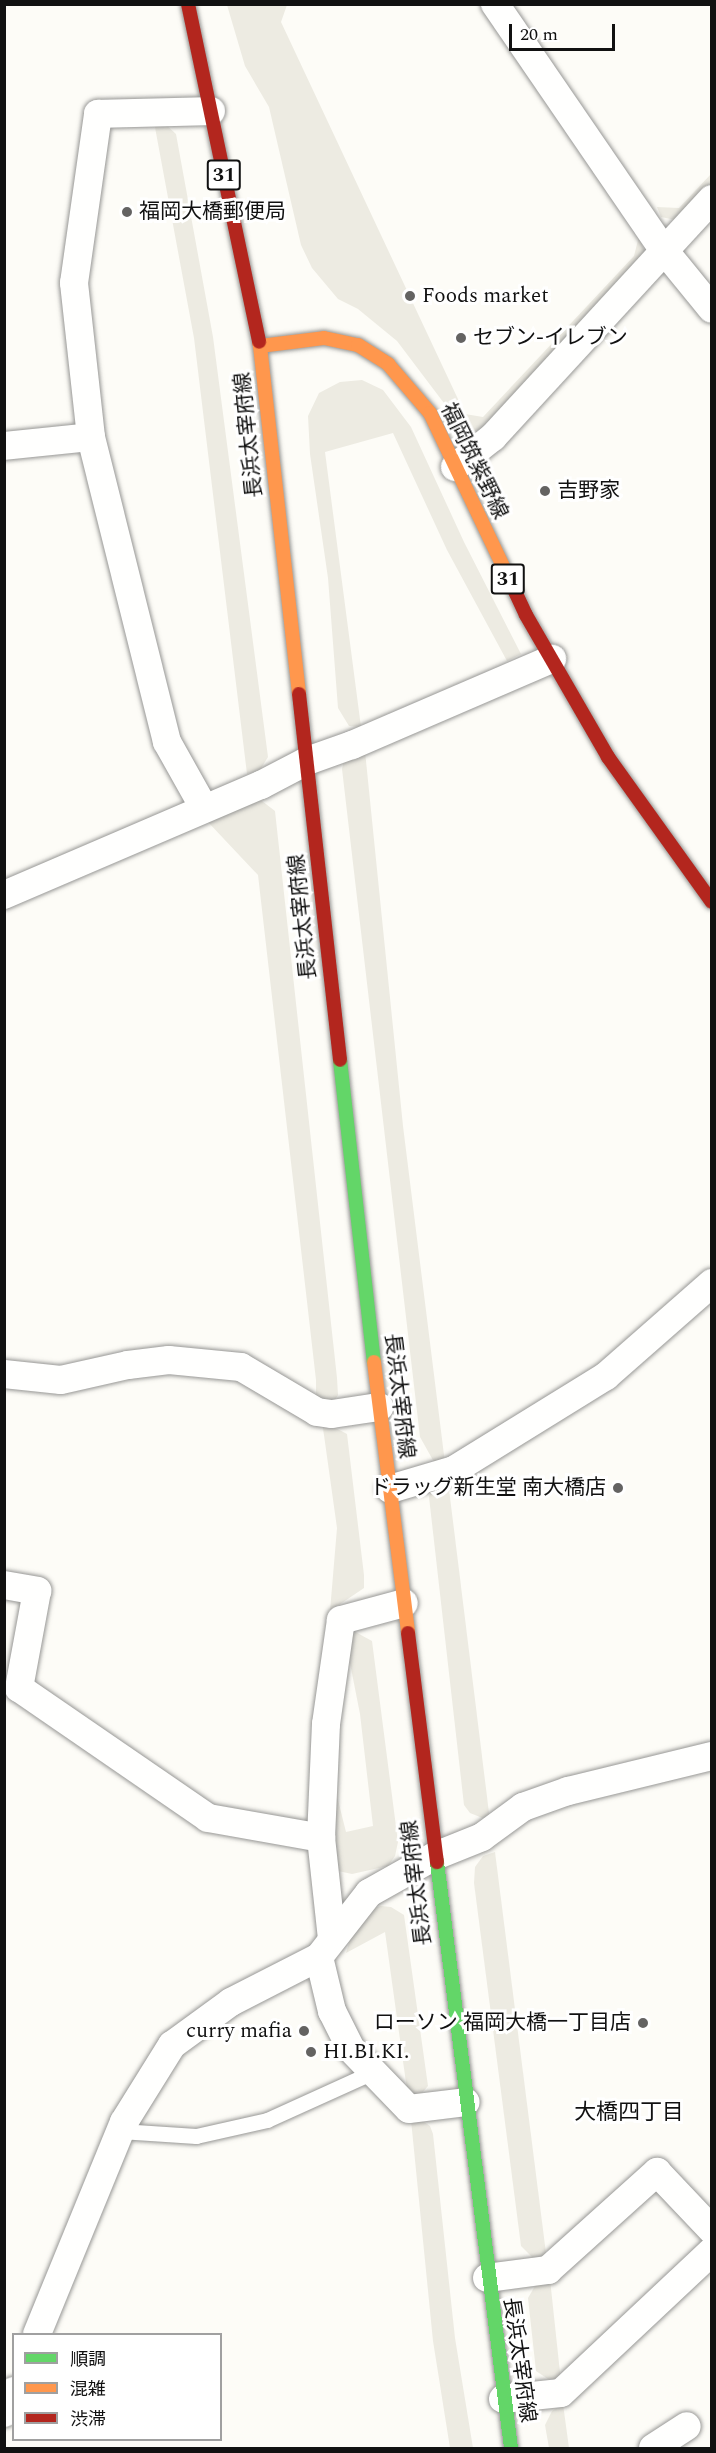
<!DOCTYPE html>
<html>
<head>
<meta charset="utf-8">
<style>
  body { margin:0 }
  #map { position:relative; width:716px; height:2453px; overflow:hidden; background:#fdfcf7; font-family:Spectral,"Noto Sans JP",serif }
  div>[style] { position:absolute }
  .plaza>* { inset:0; background:#edebe2 }
  .roads { filter:drop-shadow(0 0 2px #979795) drop-shadow(0 0 2px #979795) }
  .lane>* { height:15px; margin:-7.5px; padding:0 7.5px; transform-origin:7.5px; border-radius:7.5px; background:#fffffe }
  .street>* { height:28px; margin:-14px; padding:0 14px; transform-origin:14px; border-radius:14px; background:#fffffe }
  .fast>* { height:14px; margin:-7px; padding:0 7px; transform-origin:7px; border-radius:7px; background:#63d668 }
  .slow>* { height:14px; margin:-7px; padding:0 7px; transform-origin:7px; border-radius:7px; background:#ff974d }
  .jam>* { height:14px; margin:-7px; padding:0 7px; transform-origin:7px; border-radius:7px; background:#b3261e }
  .dots>* { width:16px; height:16px; translate:-50% -50%; box-sizing:border-box; border:3px solid #fff; border-radius:50% }
  span { translate:-50% -50%; white-space:nowrap; text-align:center; line-height:1.15; -webkit-text-stroke:6px #fff; paint-order:stroke }
  .shield-label span { padding:2px 4px; background:#fff; border:2px solid; border-radius:4px; -webkit-text-stroke-width:0 }
  .shield-label { font-size:20px; color:#111; font-weight:700 }
  .poi-label { font-size:21px; color:#111 }
  .left { translate:0 -50%; text-align:left }
  .right { translate:-100% -50%; text-align:right }
  .street-label { font-size:21px; color:#111 }
  .neighbourhood-label { font-size:22px; color:#111 }
  .frame { position:absolute; inset:0; border:6px solid #111; pointer-events:none }
  .legend { position:absolute; left:12px; top:2333px; width:210px; height:108px; box-sizing:border-box; background:#fff; border:2px solid #a0a0a0; margin:0; padding:8px 10px; list-style:none; font-size:18px; color:#111 }
  .legend li { display:flex; align-items:center; gap:12px; height:30px }
  .legend b { width:30px; border:2px solid #a0a0a0 }
  .scale { position:absolute; left:509px; top:24px; width:106px; height:27px; box-sizing:border-box; border:3px solid #111; border-top:0; padding-left:8px; font-size:18px; line-height:21px; white-space:nowrap; color:#111; -webkit-text-stroke:4px #fff; paint-order:stroke }
</style>
</head>
<body>
<div id="map">
  <div class="plaza">
    <i style="clip-path:polygon(227px 5px,287px 5px,281px 22px,465px 414px,483px 417px,634px 256px,639px 236px,645px 253px,483px 432px,469px 433px,462px 427px,397px 341px,358px 309px,338px 299px,312px 268px,301px 245px,269px 107px,245px 66px)"></i>
    <i style="clip-path:polygon(154px 122px,164px 123px,176px 134px,213px 337px,268px 757px,260px 770px,247px 774px,194px 338px)"></i>
    <i style="clip-path:polygon(711px 174px,711px 187px,676px 220px,661px 217px,657px 207px,679px 208px)"></i>
    <i style="clip-path:polygon(362px 380px,383px 390px,411px 427px,464px 542px,521px 654px,507px 661px,447px 550px,393px 433px,325px 452px,361px 727px,349px 726px,338px 708px,328px 578px,310px 454px,308px 416px,319px 393px,340px 382px)"></i>
    <i style="clip-path:polygon(365px 751px,403px 1126px,445px 1463px,434px 1462px,420px 1437px,342px 769px,344px 761px)"></i>
    <i style="clip-path:polygon(250px 800px,262px 801px,275px 811px,337px 1378px,338px 1395px,332px 1405px,316px 1402px,316px 1380px,258px 875px,207px 821px)"></i>
    <i style="clip-path:polygon(322px 1421px,347px 1434px,364px 1575px,364px 1588px,330px 1611px,337px 1528px)"></i>
    <i style="clip-path:polygon(448px 1481px,490px 1821px,470px 1813px,464px 1805px,429px 1497px,431px 1489px)"></i>
    <i style="clip-path:polygon(348px 1628px,372px 1641px,398px 1842px,395px 1856px,388px 1866px,352px 1874px,338px 1871px,332px 1830px,334px 1784px,346px 1832px,373px 1826px,360px 1714px,347px 1648px)"></i>
    <i style="clip-path:polygon(495px 1852px,547px 2261px,534px 2259px,521px 2246px,474px 1883px,475px 1867px,483px 1856px)"></i>
    <i style="clip-path:polygon(381px 1906px,391px 1907px,404px 1915px,428px 2086px,422px 2093px,408px 2097px,385px 1932px,346px 1953px,355px 1923px,364px 1911px)"></i>
    <i style="clip-path:polygon(411px 2120px,421px 2120px,430px 2126px,433px 2134px,455px 2338px,473px 2448px,450px 2448px,433px 2341px)"></i>
    <i style="clip-path:polygon(550px 2279px,561px 2382px,548px 2379px,536px 2371px,528px 2298px,535px 2286px)"></i>
    <i style="clip-path:polygon(563px 2404px,569px 2448px,549px 2448px,545px 2425px,552px 2411px)"></i>
  </div>
  <div class="roads">
    <div class="lane">
      <i style="left:120px;top:2131px;width:76px;rotate:3.8deg"></i>
      <i style="left:196px;top:2136px;width:73px;rotate:-12.7deg"></i>
      <i style="left:267px;top:2120px;width:116px;rotate:-24.4deg"></i>
    </div>
    <div class="street">
      <i style="left:495px;top:4px;width:297px;rotate:55.6deg"></i>
      <i style="left:663px;top:249px;width:77px;rotate:50.8deg"></i>
      <i style="left:4px;top:446px;width:87px;rotate:-5.9deg"></i>
      <i style="left:455px;top:467px;width:48px;rotate:-38.3deg"></i>
      <i style="left:493px;top:437px;width:323px;rotate:-47.4deg"></i>
      <i style="left:204px;top:808px;width:76px;rotate:-119.3deg"></i>
      <i style="left:167px;top:742px;width:314px;rotate:-104deg"></i>
      <i style="left:91px;top:437px;width:155px;rotate:-96.3deg"></i>
      <i style="left:74px;top:283px;width:171px;rotate:-81.9deg"></i>
      <i style="left:98px;top:114px;width:113px;rotate:-1.5deg"></i>
      <i style="left:4px;top:895px;width:280px;rotate:-23.2deg"></i>
      <i style="left:261px;top:785px;width:52px;rotate:-27.6deg"></i>
      <i style="left:307px;top:761px;width:48px;rotate:-19.6deg"></i>
      <i style="left:352px;top:745px;width:218px;rotate:-23.3deg"></i>
      <i style="left:4px;top:1374px;width:57px;rotate:6deg"></i>
      <i style="left:61px;top:1380px;width:69px;rotate:-12.6deg"></i>
      <i style="left:128px;top:1365px;width:41px;rotate:-7deg"></i>
      <i style="left:169px;top:1360px;width:72px;rotate:5.6deg"></i>
      <i style="left:241px;top:1367px;width:88px;rotate:30.6deg"></i>
      <i style="left:317px;top:1412px;width:15px;rotate:8deg"></i>
      <i style="left:332px;top:1414px;width:48px;rotate:-8.5deg"></i>
      <i style="left:390px;top:1489px;width:67px;rotate:-16.5deg"></i>
      <i style="left:454px;top:1470px;width:179px;rotate:-31.7deg"></i>
      <i style="left:606px;top:1376px;width:141px;rotate:-41.3deg"></i>
      <i style="left:4px;top:1585px;width:34px;rotate:10deg"></i>
      <i style="left:37px;top:1591px;width:99px;rotate:100.5deg"></i>
      <i style="left:19px;top:1688px;width:229px;rotate:34.5deg"></i>
      <i style="left:208px;top:1818px;width:115px;rotate:10deg"></i>
      <i style="left:332px;top:1939px;width:102px;rotate:-96.2deg"></i>
      <i style="left:321px;top:1838px;width:114px;rotate:-87.5deg"></i>
      <i style="left:326px;top:1724px;width:105px;rotate:-81.8deg"></i>
      <i style="left:341px;top:1620px;width:65px;rotate:-15.1deg"></i>
      <i style="left:319px;top:1957px;width:56px;rotate:76.5deg"></i>
      <i style="left:332px;top:2011px;width:42px;rotate:63.4deg"></i>
      <i style="left:351px;top:2049px;width:83px;rotate:46deg"></i>
      <i style="left:409px;top:2109px;width:57px;rotate:-7deg"></i>
      <i style="left:487px;top:2278px;width:62px;rotate:-7.5deg"></i>
      <i style="left:548px;top:2270px;width:147px;rotate:-42deg"></i>
      <i style="left:657px;top:2172px;width:80px;rotate:46.5deg"></i>
      <i style="left:37px;top:2334px;width:229px;rotate:-67.7deg"></i>
      <i style="left:124px;top:2122px;width:91px;rotate:-58.1deg"></i>
      <i style="left:172px;top:2045px;width:73px;rotate:-36.1deg"></i>
      <i style="left:231px;top:2002px;width:99px;rotate:-27.1deg"></i>
      <i style="left:319px;top:1957px;width:81px;rotate:-52deg"></i>
      <i style="left:369px;top:1893px;width:76px;rotate:-29.3deg"></i>
      <i style="left:435px;top:1856px;width:51px;rotate:-22deg"></i>
      <i style="left:482px;top:1837px;width:51px;rotate:-36.2deg"></i>
      <i style="left:523px;top:1807px;width:48px;rotate:-19.6deg"></i>
      <i style="left:568px;top:1791px;width:148px;rotate:-13.7deg"></i>
      <i style="left:503px;top:2399px;width:58px;rotate:-5.9deg"></i>
      <i style="left:561px;top:2393px;width:207px;rotate:-43.2deg"></i>
      <i style="left:4px;top:2413px;width:24px;rotate:-66deg"></i>
      <i style="left:653px;top:2448px;width:40px;rotate:-32.9deg"></i>
    </div>
    <div class="fast">
      <i style="left:340px;top:1060px;width:304px;rotate:83.6deg"></i>
      <i style="left:437px;top:1862px;width:591px;rotate:82.8deg"></i>
    </div>
    <div class="slow">
      <i style="left:259px;top:342px;width:4px;rotate:76deg"></i>
      <i style="left:260px;top:346px;width:64px;rotate:-7.1deg"></i>
      <i style="left:324px;top:338px;width:35px;rotate:12deg"></i>
      <i style="left:358px;top:345px;width:36px;rotate:32deg"></i>
      <i style="left:388px;top:364px;width:65px;rotate:49.4deg"></i>
      <i style="left:430px;top:413px;width:191px;rotate:64.5deg"></i>
      <i style="left:260px;top:346px;width:350px;rotate:83.6deg"></i>
      <i style="left:374px;top:1362px;width:273px;rotate:82.8deg"></i>
    </div>
    <div class="jam">
      <i style="left:188px;top:4px;width:345px;rotate:78.1deg"></i>
      <i style="left:512px;top:585px;width:33px;rotate:65deg"></i>
      <i style="left:526px;top:615px;width:164px;rotate:60deg"></i>
      <i style="left:608px;top:757px;width:178px;rotate:54.4deg"></i>
      <i style="left:299px;top:694px;width:368px;rotate:83.6deg"></i>
      <i style="left:408px;top:1633px;width:231px;rotate:82.8deg"></i>
    </div>
  </div>
  <div class="dots">
    <i style="left:127px;top:212px;background:#646362"></i>
    <i style="left:410px;top:296px;background:#646362"></i>
    <i style="left:461px;top:338px;background:#646362"></i>
    <i style="left:545px;top:491px;background:#646362"></i>
    <i style="left:618px;top:1488px;background:#646362"></i>
    <i style="left:643px;top:2023px;background:#646362"></i>
    <i style="left:304px;top:2031px;background:#646362"></i>
    <i style="left:311px;top:2052px;background:#646362"></i>
  </div>
  <div class="shield-label">
    <span style="left:224px;top:175px">31</span>
    <span style="left:508px;top:579px">31</span>
  </div>
  <div class="poi-label">
    <span class="left" style="left:139px;top:212px">福岡大橋郵便局</span>
    <span class="left" style="left:422px;top:296px">Foods market</span>
    <span class="left" style="left:473px;top:338px">セブン-イレブン</span>
    <span class="left" style="left:557px;top:491px">吉野家</span>
    <span class="right" style="left:606px;top:1488px">ドラッグ新生堂 南大橋店</span>
    <span class="right" style="left:631px;top:2023px">ローソン 福岡大橋一丁目店</span>
    <span class="right" style="left:292px;top:2031px">curry mafia</span>
    <span class="left" style="left:323px;top:2052px">HI.BI.KI.</span>
  </div>
  <div class="street-label">
    <span style="left:249px;top:435px;rotate:-96deg">長浜太宰府線</span>
    <span style="left:474px;top:461px;rotate:64deg">福岡筑紫野線</span>
    <span style="left:303px;top:917px;rotate:-96deg">長浜太宰府線</span>
    <span style="left:399px;top:1396px;rotate:83deg">長浜太宰府線</span>
    <span style="left:417px;top:1883px;rotate:-97deg">長浜太宰府線</span>
    <span style="left:519px;top:2360px;rotate:82deg">長浜太宰府線</span>
  </div>
  <div class="neighbourhood-label">
    <span style="left:629px;top:2113px">大橋四丁目</span>
  </div>
  <div class="frame"></div>
  <ul class="legend">
  <li><b style="height:8px;background:#63d668"></b>順調</li>
  <li><b style="height:8px;background:#ff974d"></b>混雑</li>
  <li><b style="height:8px;background:#b3261e"></b>渋滞</li>
  </ul>
  <div class="scale">20 m</div>
</div>
</body>
</html>
